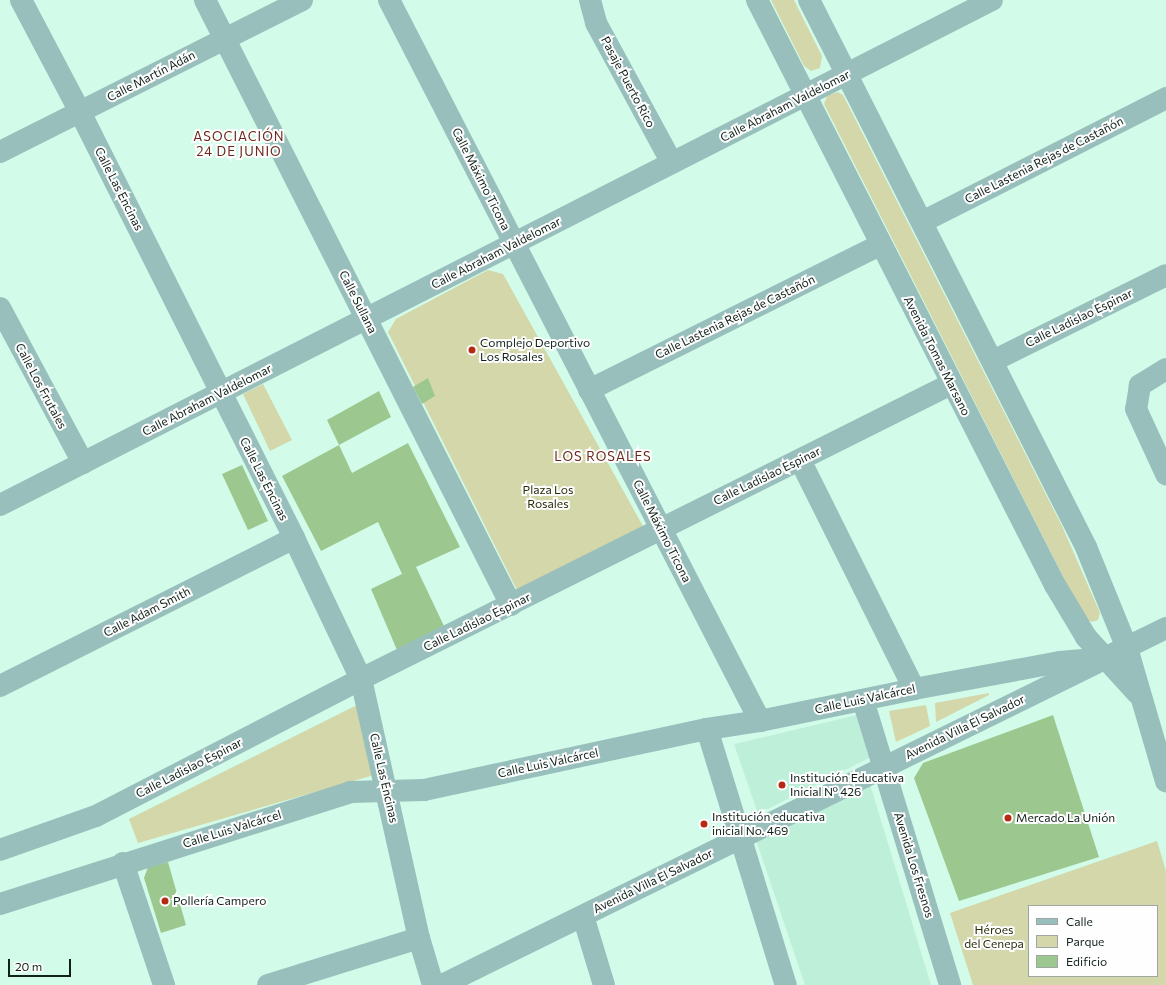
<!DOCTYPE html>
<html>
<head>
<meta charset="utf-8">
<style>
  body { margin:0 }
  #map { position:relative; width:1166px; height:985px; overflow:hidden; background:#d2fce9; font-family:Commissioner,sans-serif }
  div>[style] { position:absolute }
  .built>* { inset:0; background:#bef0d9 }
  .green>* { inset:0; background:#d3d7a9 }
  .building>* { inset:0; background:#9cc890 }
  .minor>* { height:22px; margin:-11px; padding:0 11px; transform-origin:11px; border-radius:11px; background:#99bfbd }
  .tertiary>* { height:22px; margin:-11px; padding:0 11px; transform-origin:11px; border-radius:11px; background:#99bfbd }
  .dots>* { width:11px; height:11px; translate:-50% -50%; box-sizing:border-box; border:2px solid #fefefe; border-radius:50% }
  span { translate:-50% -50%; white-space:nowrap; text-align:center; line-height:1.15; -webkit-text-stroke:4px #fefefe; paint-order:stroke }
  .street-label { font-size:12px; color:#11211a }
  .poi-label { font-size:12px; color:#11211a }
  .left { translate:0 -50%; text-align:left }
  .park-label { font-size:12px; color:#2a2c0d }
  .neighbourhood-label { font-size:13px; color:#6c281c; letter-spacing:1px }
  .legend { position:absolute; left:1028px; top:905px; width:130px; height:72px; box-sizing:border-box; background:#fefefe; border:1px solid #9fa6a3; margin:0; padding:5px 7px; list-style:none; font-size:12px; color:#11211a }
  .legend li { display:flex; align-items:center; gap:8px; height:20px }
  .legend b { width:20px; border:1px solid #9fa6a3 }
  .scale { position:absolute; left:8px; top:959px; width:63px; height:18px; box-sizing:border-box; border:2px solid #11211a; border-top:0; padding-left:5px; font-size:12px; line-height:14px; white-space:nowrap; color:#11211a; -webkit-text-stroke:3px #fefefe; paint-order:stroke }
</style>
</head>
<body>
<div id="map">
  <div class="built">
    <i style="clip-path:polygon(857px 715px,873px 756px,758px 814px,734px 744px)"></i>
    <i style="clip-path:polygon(870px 784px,931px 985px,805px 985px,756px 840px)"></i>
  </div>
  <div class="green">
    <i style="clip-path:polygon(771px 0,794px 0,822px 56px,820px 68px,811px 71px,804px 66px)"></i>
    <i style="clip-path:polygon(838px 92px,843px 95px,1062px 526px,1100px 613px,1098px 620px,1092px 622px,1084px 618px,824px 104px,827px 96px)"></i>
    <i style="clip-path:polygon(488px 270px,503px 274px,644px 528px,517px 590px,388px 332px,396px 319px)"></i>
    <i style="clip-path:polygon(263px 384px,292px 440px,270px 451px,243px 394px)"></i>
    <i style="clip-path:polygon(989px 693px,989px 695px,936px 722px,935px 703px)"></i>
    <i style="clip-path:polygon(357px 705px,374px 775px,138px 843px,129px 819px)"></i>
    <i style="clip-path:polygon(926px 705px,930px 726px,896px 742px,889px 711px)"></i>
    <i style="clip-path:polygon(evenodd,1157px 841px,1166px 871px,1166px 985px,973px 985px,950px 913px,1157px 841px,1029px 906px,1157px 906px,1157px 976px,1029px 976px,1029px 906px)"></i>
  </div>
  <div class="building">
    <i style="clip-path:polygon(428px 378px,435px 396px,422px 404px,413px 387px)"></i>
    <i style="clip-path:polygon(379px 391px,391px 417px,339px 445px,327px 420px)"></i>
    <i style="clip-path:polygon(408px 443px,460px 547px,416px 567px,444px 626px,397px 650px,371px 589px,402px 574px,378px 522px,321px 551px,282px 476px,339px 445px,352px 473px)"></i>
    <i style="clip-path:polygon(242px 465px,268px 521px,248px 530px,222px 474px)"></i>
    <i style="clip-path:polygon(1053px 715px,1099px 857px,959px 901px,914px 778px,923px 763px)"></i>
    <i style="clip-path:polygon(168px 862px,186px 925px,161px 933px,144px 878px,148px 867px)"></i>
  </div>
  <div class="minor">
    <i style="left:21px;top:0;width:127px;rotate:62.2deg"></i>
    <i style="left:80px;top:112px;width:477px;rotate:63.3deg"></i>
    <i style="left:294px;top:538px;width:156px;rotate:64.6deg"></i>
    <i style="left:361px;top:679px;width:265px;rotate:77.4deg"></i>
    <i style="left:419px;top:938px;width:49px;rotate:73.4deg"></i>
    <i style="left:205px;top:0;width:678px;rotate:63.17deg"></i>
    <i style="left:389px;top:0;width:811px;rotate:62.77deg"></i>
    <i style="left:590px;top:0;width:24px;rotate:75deg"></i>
    <i style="left:596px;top:23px;width:159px;rotate:61.5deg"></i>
    <i style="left:0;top:152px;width:338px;rotate:-26.7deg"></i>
    <i style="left:922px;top:222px;width:274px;rotate:-26.9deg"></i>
    <i style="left:0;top:308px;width:176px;rotate:61.8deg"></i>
    <i style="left:993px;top:361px;width:193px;rotate:-26.4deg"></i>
    <i style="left:1166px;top:369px;width:31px;rotate:148deg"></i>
    <i style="left:1140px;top:385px;width:24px;rotate:99deg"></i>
    <i style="left:1136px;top:409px;width:72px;rotate:65.2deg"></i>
    <i style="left:589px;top:390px;width:325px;rotate:-26.5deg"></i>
    <i style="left:800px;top:460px;width:256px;rotate:63.5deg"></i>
    <i style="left:0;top:505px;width:1113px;rotate:-26.98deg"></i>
    <i style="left:0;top:686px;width:329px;rotate:-26.7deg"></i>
    <i style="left:863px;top:700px;width:298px;rotate:73deg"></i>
    <i style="left:707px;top:729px;width:268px;rotate:72.9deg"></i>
    <i style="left:0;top:850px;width:102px;rotate:-19.5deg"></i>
    <i style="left:96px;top:816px;width:298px;rotate:-27.3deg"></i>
    <i style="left:361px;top:679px;width:660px;rotate:-26.57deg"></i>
    <i style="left:123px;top:863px;width:129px;rotate:71.4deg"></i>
    <i style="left:0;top:904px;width:367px;rotate:-17.7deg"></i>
    <i style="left:350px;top:792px;width:74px;rotate:-1.5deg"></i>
    <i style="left:424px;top:790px;width:289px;rotate:-12.2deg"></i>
    <i style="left:707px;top:729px;width:54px;rotate:-8.6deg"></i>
    <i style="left:760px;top:721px;width:157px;rotate:-11.7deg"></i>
    <i style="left:914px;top:689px;width:148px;rotate:-10.5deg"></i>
    <i style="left:1060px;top:662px;width:46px;rotate:-5deg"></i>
    <i style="left:583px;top:916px;width:72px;rotate:73.1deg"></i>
    <i style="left:268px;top:985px;width:158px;rotate:-17.3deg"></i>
    <i style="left:442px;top:985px;width:729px;rotate:-26.21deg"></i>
  </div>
  <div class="tertiary">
    <i style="left:757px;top:0;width:657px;rotate:63.01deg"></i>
    <i style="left:1055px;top:585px;width:61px;rotate:59.2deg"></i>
    <i style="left:1086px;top:637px;width:76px;rotate:47.7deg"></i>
    <i style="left:809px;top:0;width:613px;rotate:63.14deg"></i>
    <i style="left:1086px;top:547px;width:109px;rotate:67.9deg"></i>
    <i style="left:1127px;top:648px;width:139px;rotate:73.7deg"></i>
    <i style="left:1113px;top:654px;width:59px;rotate:-26.1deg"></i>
  </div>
  <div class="dots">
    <i style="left:472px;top:350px;background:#b62a14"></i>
    <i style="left:782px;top:785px;background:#b62a14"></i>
    <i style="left:1008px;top:818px;background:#b62a14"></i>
    <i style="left:704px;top:824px;background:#b62a14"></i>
    <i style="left:165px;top:901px;background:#b62a14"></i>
  </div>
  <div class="street-label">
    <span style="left:151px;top:76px;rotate:-27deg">Calle Martín Adán</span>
    <span style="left:628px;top:82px;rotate:62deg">Pasaje Puerto Rico</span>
    <span style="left:785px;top:106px;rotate:-27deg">Calle Abraham Valdelomar</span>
    <span style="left:1044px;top:160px;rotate:-27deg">Calle Lastenia Rejas de Castañón</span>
    <span style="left:481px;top:179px;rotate:63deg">Calle Máximo Ticona</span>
    <span style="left:119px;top:189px;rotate:63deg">Calle Las Encinas</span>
    <span style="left:496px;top:253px;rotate:-27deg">Calle Abraham Valdelomar</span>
    <span style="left:358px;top:302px;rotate:63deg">Calle Sullana</span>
    <span style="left:735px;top:317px;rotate:-26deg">Calle Lastenia Rejas de Castañón</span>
    <span style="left:1079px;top:318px;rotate:-26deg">Calle Ladislao Espinar</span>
    <span style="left:937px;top:356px;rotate:63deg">Avenida Tomas Marsano</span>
    <span style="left:41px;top:386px;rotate:62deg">Calle Los Frutales</span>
    <span style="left:207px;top:400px;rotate:-27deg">Calle Abraham Valdelomar</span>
    <span style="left:767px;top:476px;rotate:-26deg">Calle Ladislao Espinar</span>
    <span style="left:264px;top:479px;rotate:63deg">Calle Las Encinas</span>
    <span style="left:662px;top:531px;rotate:63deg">Calle Máximo Ticona</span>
    <span style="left:147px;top:612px;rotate:-27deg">Calle Adam Smith</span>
    <span style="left:477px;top:622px;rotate:-26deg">Calle Ladislao Espinar</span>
    <span style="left:865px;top:699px;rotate:-12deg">Calle Luis Valcárcel</span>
    <span style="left:965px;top:727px;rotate:-26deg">Avenida Villa El Salvador</span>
    <span style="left:548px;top:763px;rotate:-12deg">Calle Luis Valcárcel</span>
    <span style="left:189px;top:768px;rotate:-27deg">Calle Ladislao Espinar</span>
    <span style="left:384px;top:778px;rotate:77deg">Calle Las Encinas</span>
    <span style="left:232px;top:829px;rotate:-17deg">Calle Luis Valcárcel</span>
    <span style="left:914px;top:865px;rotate:73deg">Avenida Los Fresnos</span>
    <span style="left:653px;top:881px;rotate:-26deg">Avenida Villa El Salvador</span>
  </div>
  <div class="poi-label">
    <span class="left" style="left:480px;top:350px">Complejo Deportivo<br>Los Rosales</span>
    <span class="left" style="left:790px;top:785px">Institución Educativa<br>Inicial Nº 426</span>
    <span class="left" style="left:712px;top:824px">Institución educativa<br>inicial No. 469</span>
    <span class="left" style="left:1016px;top:818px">Mercado La Unión</span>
    <span class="left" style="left:173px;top:901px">Pollería Campero</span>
  </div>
  <div class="park-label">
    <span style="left:548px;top:497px">Plaza Los<br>Rosales</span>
    <span style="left:994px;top:937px">Héroes<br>del Cenepa</span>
  </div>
  <div class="neighbourhood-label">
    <span style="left:239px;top:144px">ASOCIACIÓN<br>24 DE JUNIO</span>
    <span style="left:603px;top:456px">LOS ROSALES</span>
  </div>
  <ul class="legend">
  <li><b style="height:5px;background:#99bfbd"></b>Calle</li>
  <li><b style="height:11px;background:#d3d7a9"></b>Parque</li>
  <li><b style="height:11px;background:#9cc890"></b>Edificio</li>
  </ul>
  <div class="scale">20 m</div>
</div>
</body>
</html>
